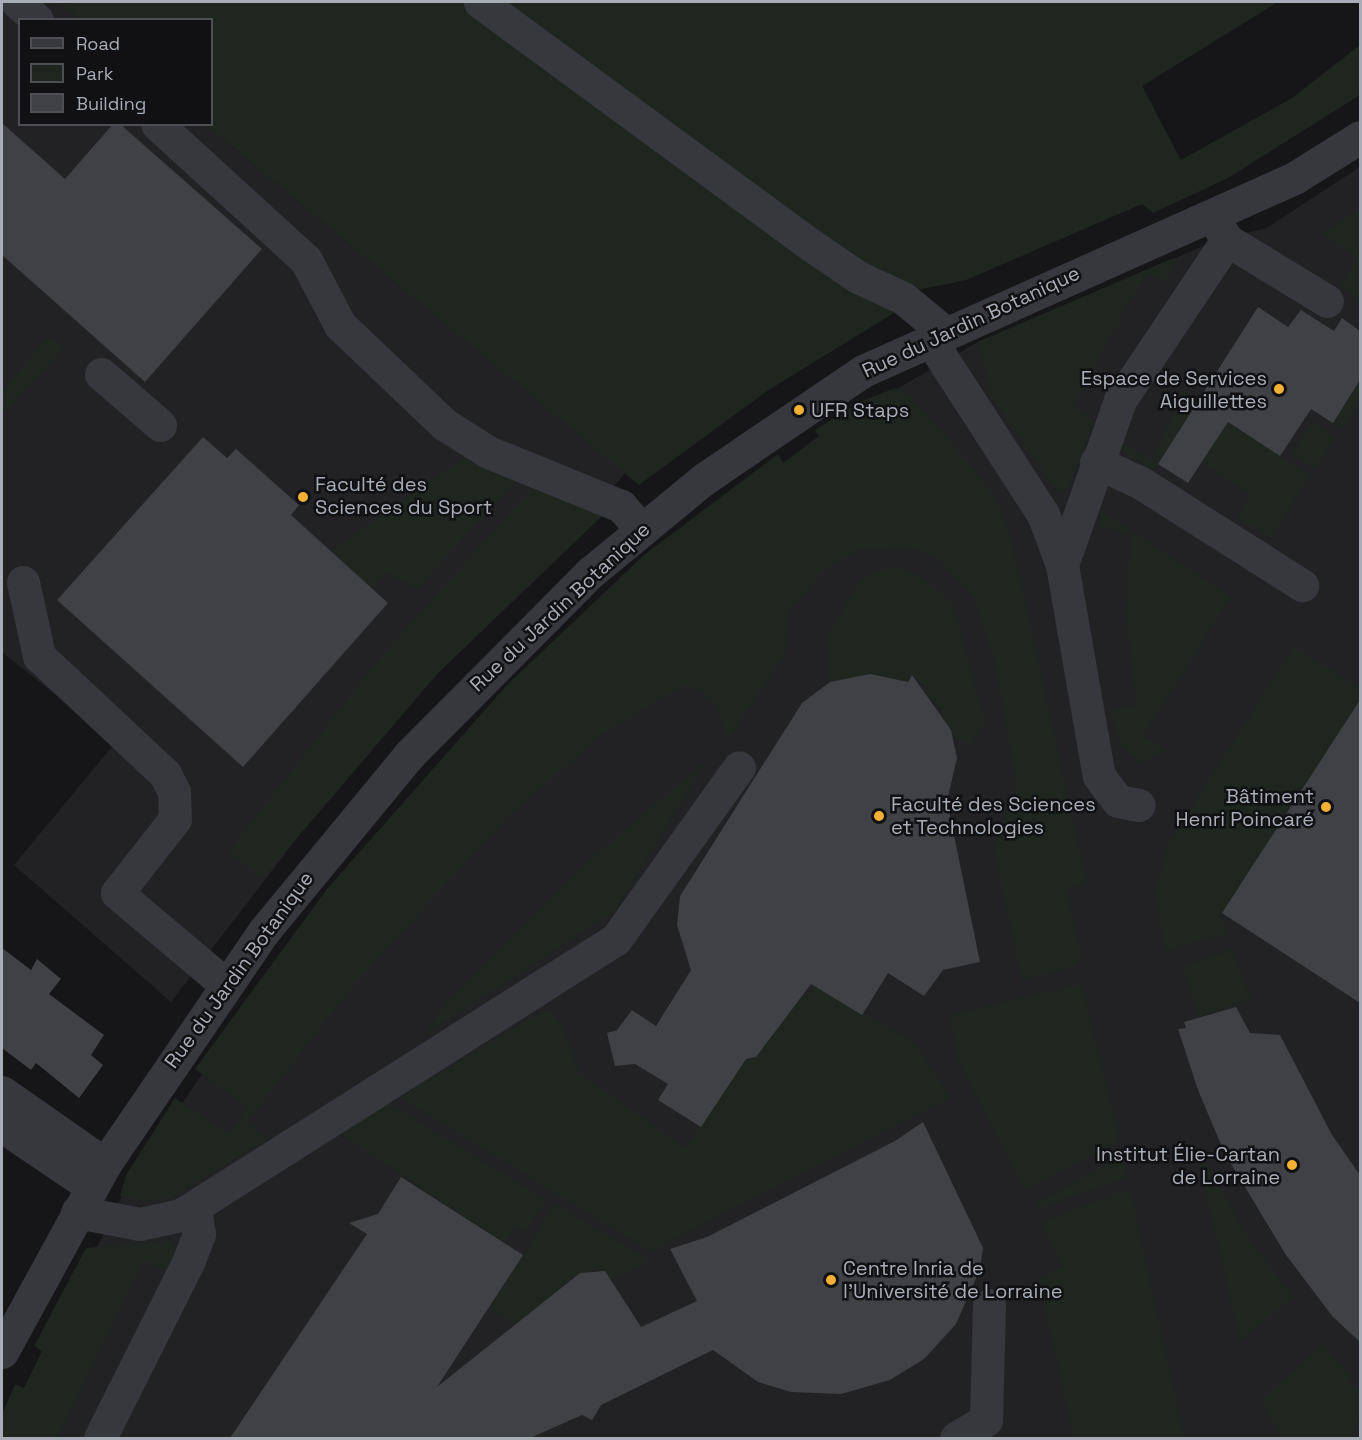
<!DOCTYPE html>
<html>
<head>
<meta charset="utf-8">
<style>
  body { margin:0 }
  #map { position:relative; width:1362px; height:1440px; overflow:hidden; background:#161618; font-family:"Space Grotesk",sans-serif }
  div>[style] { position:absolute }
  .built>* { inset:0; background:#222225 }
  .green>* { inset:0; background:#1e261f }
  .building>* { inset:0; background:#404145 }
  .minor>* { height:33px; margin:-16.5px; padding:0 16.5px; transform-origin:16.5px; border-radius:16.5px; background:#37383d }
  .dots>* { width:16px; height:16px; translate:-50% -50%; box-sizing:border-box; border:3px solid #111113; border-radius:50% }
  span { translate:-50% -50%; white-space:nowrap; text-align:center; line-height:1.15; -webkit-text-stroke:5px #111113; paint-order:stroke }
  .street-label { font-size:20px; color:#a8adb8 }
  .poi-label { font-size:20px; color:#a8adb8 }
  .right { translate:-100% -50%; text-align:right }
  .left { translate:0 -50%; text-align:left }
  .frame { position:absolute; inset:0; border:3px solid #a8adb8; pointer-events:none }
  .legend { position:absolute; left:18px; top:18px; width:195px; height:108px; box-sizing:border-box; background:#111113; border:2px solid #4d4f55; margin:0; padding:8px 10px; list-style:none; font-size:18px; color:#a8adb8 }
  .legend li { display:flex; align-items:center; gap:12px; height:30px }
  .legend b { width:30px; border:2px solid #4d4f55 }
</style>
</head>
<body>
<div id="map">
  <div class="built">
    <i style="clip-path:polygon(2px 2px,59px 2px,80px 19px,20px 20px,20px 124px,206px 125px,625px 473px,597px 507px,605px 513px,439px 672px,344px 777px,171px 1002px,14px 865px,115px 743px,2px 652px)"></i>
    <i style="clip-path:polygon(1360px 167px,1360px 1438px,5px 1438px,128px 1183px,268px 977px,883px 397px,978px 342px,1225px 237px,1265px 229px)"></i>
  </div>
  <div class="green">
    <i style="clip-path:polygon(59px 2px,1278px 2px,1142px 86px,1181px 160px,1292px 98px,1360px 45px,1360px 95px,1228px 178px,1153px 213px,1142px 204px,966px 280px,918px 290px,888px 306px,894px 313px,767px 391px,639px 485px,206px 125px,212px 124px,212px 20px,80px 19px)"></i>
    <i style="clip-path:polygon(1360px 209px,1360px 299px,1340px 286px,1358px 258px,1321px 234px)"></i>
    <i style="clip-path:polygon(1171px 259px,1177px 261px,1165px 282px,1150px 273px,1129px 301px,1118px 320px,1122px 323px,1119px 329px,1114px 327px,1073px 407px,1094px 422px,1068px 489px,1056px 490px,991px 394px,978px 342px)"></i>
    <i style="clip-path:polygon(49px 336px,64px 347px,2px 416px,2px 391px)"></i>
    <i style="clip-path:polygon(1360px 380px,1360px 400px,1342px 429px,1333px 423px)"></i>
    <i style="clip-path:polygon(895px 388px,911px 397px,973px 468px,995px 498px,1010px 534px,1087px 884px,1066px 888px,1081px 958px,1075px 967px,1022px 980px,994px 849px,1017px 784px,994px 659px,974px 598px,938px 558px,914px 548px,858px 550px,824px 570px,788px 613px,786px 651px,727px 740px,717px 705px,700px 689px,683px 686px,604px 733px,509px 815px,357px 981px,246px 1123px,266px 1136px,264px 1141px,172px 1197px,148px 1202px,120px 1196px,126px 1175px,175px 1098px,229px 1134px,248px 1107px,195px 1069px,327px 889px,507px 685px,644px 555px,778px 454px,783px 463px,819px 436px,815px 430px,860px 402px)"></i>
    <i style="clip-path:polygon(1184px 391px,1310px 476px,1270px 538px,1237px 517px,1251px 494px,1171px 443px,1153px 470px,1122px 450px,1122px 442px,1152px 460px)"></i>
    <i style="clip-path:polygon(1312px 422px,1336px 437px,1315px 469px,1292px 453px)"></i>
    <i style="clip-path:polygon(472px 452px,522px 473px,417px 589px,386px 572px,371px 588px,331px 551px)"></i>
    <i style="clip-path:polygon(539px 481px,601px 517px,439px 672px,262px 879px,229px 851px,379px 659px)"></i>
    <i style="clip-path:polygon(1101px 511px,1231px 597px,1143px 735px,1165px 751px,1141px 764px,1121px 746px,1111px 709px,1137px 705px,1126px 615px,1131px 534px,1098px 527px)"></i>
    <i style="clip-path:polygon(882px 569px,902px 569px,923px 578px,952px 603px,985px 721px,970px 745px,953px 736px,940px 708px,924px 693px,928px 688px,911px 677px,906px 684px,870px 674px,830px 682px,827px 636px,862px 579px)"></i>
    <i style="clip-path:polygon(1294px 646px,1360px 689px,1360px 700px,1222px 913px,1227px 933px,1165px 951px,1155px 890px,1168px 845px)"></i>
    <i style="clip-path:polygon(707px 760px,614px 912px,422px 1036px,450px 1000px,573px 875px)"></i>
    <i style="clip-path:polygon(1232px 949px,1251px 999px,1199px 1017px,1183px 966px)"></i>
    <i style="clip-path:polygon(1082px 984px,1120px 1141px,1025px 1190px,958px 1060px,950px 1015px)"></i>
    <i style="clip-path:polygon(816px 987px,914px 1042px,950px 1098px,650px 1251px,400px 1097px,548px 1008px,563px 1026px,579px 1073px,686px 1148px,746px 1059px,756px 1057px,781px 1018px)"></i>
    <i style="clip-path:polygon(388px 1103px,546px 1200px,526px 1232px,516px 1226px,504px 1243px,340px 1134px)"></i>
    <i style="clip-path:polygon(1195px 1143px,1249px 1239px,1293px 1297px,1240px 1341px)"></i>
    <i style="clip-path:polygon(1123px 1156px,1128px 1178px,1037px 1209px,1036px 1203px)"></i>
    <i style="clip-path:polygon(1126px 1190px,1131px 1194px,1184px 1438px,1074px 1438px,1039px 1280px,1063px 1266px,1041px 1222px)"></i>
    <i style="clip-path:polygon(555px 1204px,651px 1261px,610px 1280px,605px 1271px,596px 1270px,574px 1276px,552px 1295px,528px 1331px,490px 1308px)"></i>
    <i style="clip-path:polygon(170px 1241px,177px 1249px,167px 1273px,143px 1260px,57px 1438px,2px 1438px,2px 1414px,15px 1384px,24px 1388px,42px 1351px,34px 1346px,86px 1248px)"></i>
    <i style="clip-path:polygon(1322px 1345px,1352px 1376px,1347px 1384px,1360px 1391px,1360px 1418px,1349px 1438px,1283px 1438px,1261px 1400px)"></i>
  </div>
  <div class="building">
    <i style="clip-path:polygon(2px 123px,65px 179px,113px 124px,120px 124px,262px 249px,145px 382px,2px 255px)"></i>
    <i style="clip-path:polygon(1258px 307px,1288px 327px,1301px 310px,1334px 331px,1342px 318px,1360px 331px,1360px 380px,1333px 423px,1311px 409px,1280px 456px,1228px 422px,1188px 483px,1158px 464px)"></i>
    <i style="clip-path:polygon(203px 437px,227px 458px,236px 449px,299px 505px,291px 515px,388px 603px,243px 767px,57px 600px)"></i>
    <i style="clip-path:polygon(870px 674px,908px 682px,912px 675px,951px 730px,957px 758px,947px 801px,980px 962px,943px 970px,924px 996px,888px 973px,862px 1015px,811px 984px,756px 1057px,746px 1059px,701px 1127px,658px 1100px,668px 1084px,635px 1064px,615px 1066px,607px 1033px,617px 1030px,632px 1010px,656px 1026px,691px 970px,677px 925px,680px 896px,802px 703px,830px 682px)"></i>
    <i style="clip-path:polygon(1360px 700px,1360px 1003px,1222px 913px)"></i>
    <i style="clip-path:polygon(2px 948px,31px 970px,37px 959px,61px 979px,49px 994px,104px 1035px,91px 1055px,103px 1065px,79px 1098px,36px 1063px,31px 1070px,2px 1048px)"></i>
    <i style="clip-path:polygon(1236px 1007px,1250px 1033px,1280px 1035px,1332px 1135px,1360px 1175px,1360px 1342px,1333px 1317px,1286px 1255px,1225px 1154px,1198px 1090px,1178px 1029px,1186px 1028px,1184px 1022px)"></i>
    <i style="clip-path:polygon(923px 1122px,983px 1248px,980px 1269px,956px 1324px,924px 1359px,890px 1380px,841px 1394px,791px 1392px,758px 1382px,713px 1350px,601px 1405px,592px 1420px,582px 1415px,530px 1438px,230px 1438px,367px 1234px,349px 1223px,378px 1214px,401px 1177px,523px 1255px,437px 1387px,580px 1273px,605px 1271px,641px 1327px,697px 1301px,670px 1249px,707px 1237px,895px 1141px)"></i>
  </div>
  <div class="minor">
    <i style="left:17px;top:2px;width:27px;rotate:42deg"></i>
    <i style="left:480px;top:2px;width:411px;rotate:36.3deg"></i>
    <i style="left:811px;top:245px;width:57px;rotate:34.2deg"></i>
    <i style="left:858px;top:277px;width:50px;rotate:25deg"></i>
    <i style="left:903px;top:298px;width:52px;rotate:39.5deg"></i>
    <i style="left:157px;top:124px;width:202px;rotate:42.4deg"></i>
    <i style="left:306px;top:260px;width:73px;rotate:62.4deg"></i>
    <i style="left:340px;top:325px;width:144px;rotate:43.6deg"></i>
    <i style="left:444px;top:424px;width:52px;rotate:32.5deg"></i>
    <i style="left:488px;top:452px;width:144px;rotate:22.1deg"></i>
    <i style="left:621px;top:506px;width:30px;rotate:49deg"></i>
    <i style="left:1216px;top:222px;width:21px;rotate:59deg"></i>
    <i style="left:1227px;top:240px;width:117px;rotate:31.4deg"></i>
    <i style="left:929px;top:338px;width:210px;rotate:57.1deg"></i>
    <i style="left:1043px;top:514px;width:54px;rotate:69.6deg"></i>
    <i style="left:1062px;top:565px;width:214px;rotate:80.1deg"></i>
    <i style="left:1099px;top:776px;width:31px;rotate:53deg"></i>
    <i style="left:1118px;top:801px;width:21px;rotate:11deg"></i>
    <i style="left:101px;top:374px;width:78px;rotate:40.8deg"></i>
    <i style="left:1096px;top:462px;width:50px;rotate:25deg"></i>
    <i style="left:1141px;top:483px;width:191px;rotate:32.4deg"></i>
    <i style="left:1062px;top:565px;width:175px;rotate:-70.6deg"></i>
    <i style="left:1120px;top:400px;width:192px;rotate:-56.2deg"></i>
    <i style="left:23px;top:582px;width:76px;rotate:77.8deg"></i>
    <i style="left:39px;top:656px;width:173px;rotate:43.1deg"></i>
    <i style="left:165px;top:774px;width:20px;rotate:63deg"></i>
    <i style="left:174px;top:792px;width:27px;rotate:88deg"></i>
    <i style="left:175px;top:819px;width:94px;rotate:128.1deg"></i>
    <i style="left:117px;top:893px;width:141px;rotate:40.1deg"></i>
    <i style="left:2px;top:1092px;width:126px;rotate:35deg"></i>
    <i style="left:2px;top:1126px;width:109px;rotate:34.1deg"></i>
    <i style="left:77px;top:1212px;width:64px;rotate:10.8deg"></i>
    <i style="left:140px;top:1224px;width:42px;rotate:-12.4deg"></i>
    <i style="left:181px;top:1215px;width:515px;rotate:-32.39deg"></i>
    <i style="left:616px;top:939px;width:211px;rotate:-54.4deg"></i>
    <i style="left:2px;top:1352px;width:214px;rotate:-61.3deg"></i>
    <i style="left:105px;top:1164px;width:282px;rotate:-55.7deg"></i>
    <i style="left:264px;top:931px;width:228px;rotate:-50.5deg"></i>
    <i style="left:409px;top:755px;width:258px;rotate:-45.2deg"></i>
    <i style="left:591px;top:572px;width:146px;rotate:-39.5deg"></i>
    <i style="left:704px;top:479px;width:192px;rotate:-34.2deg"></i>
    <i style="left:863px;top:371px;width:474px;rotate:-24.1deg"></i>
    <i style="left:1296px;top:177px;width:75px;rotate:-32deg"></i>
    <i style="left:100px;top:1438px;width:199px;rotate:-63.4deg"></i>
    <i style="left:189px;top:1260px;width:28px;rotate:-69deg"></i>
    <i style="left:199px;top:1234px;width:26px;rotate:-99deg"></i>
    <i style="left:956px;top:1438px;width:35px;rotate:-31deg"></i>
    <i style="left:986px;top:1420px;width:115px;rotate:-88.5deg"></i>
  </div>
  <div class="dots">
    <i style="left:1279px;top:389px;background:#f2b134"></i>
    <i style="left:799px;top:410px;background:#f2b134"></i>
    <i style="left:303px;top:497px;background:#f2b134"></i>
    <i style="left:1326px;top:807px;background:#f2b134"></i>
    <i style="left:879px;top:816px;background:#f2b134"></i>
    <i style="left:1292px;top:1165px;background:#f2b134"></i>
    <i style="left:831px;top:1280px;background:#f2b134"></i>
  </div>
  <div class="street-label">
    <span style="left:971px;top:322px;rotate:-25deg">Rue du Jardin Botanique</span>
    <span style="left:560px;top:607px;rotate:-43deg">Rue du Jardin Botanique</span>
    <span style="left:239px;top:970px;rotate:-54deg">Rue du Jardin Botanique</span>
  </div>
  <div class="poi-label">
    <span class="right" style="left:1267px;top:390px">Espace de Services<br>Aiguillettes</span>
    <span class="left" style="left:811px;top:410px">UFR Staps</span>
    <span class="left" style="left:315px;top:496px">Faculté des<br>Sciences du Sport</span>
    <span class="right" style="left:1314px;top:808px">Bâtiment<br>Henri Poincaré</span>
    <span class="left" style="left:891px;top:816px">Faculté des Sciences<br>et Technologies</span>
    <span class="right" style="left:1280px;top:1166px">Institut Élie-Cartan<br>de Lorraine</span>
    <span class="left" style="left:843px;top:1280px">Centre Inria de<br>l'Université de Lorraine</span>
  </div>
  <div class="frame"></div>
  <ul class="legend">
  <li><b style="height:8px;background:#37383d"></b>Road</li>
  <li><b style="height:16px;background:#1e261f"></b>Park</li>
  <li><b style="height:16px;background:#404145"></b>Building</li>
  </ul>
</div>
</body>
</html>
